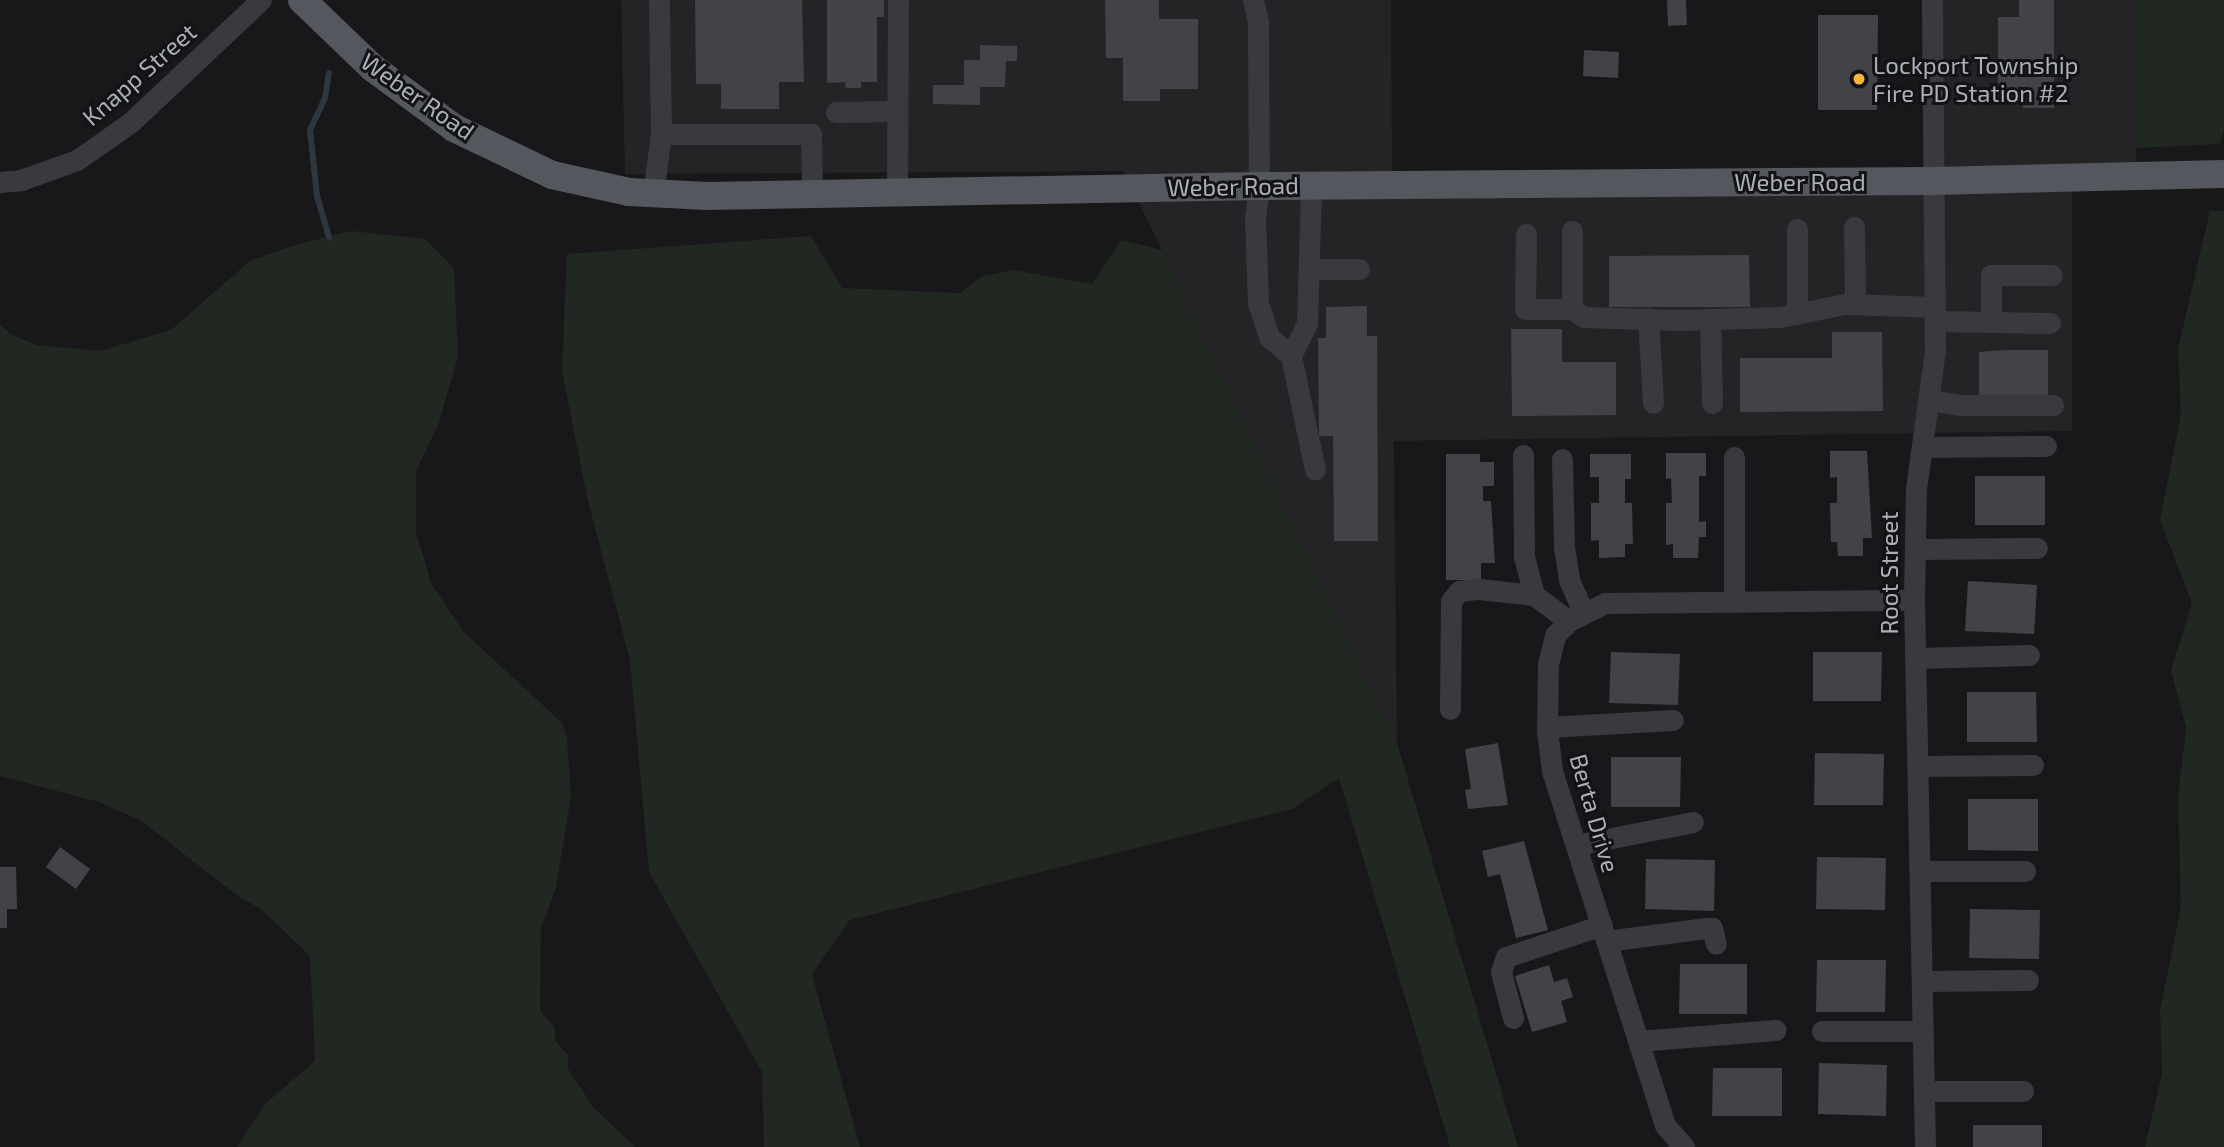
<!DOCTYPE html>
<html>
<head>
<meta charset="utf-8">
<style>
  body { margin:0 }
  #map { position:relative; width:2224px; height:1147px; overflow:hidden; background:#18181a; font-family:"Exo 2",sans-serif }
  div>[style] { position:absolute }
  .built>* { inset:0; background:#242427 }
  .green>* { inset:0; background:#202821 }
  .stream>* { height:6px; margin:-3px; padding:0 3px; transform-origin:3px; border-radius:3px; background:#2e373f }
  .building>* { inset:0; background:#424347 }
  .minor>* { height:21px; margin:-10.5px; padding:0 10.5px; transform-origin:10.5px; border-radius:10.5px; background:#393a3f }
  .major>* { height:28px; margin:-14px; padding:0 14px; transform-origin:14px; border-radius:14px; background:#55575e }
  .dots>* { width:19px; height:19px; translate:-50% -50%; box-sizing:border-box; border:4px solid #131315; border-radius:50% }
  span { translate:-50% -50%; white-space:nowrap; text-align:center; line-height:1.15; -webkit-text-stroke:6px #131315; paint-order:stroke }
  .poi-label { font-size:24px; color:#aaafba }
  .left { translate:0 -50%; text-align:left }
  .street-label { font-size:24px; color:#aaafba }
</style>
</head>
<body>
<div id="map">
  <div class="built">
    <i style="clip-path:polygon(621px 0,1391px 0,1392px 180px,2072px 182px,2072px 431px,1394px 441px,1397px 743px,1124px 171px,625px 174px)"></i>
    <i style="clip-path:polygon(1938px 0,2135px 0,2136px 169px,1940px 176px)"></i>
  </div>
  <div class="green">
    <i style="clip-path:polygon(2135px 0,2224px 0,2224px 128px,2220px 144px,2135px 148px)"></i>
    <i style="clip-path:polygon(2210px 211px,2224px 211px,2224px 1147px,2145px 1147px,2162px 1073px,2160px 1010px,2181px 907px,2178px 798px,2186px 727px,2171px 670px,2192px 603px,2160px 520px,2181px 414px,2178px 349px)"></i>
    <i style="clip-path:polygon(351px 231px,425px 239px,454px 268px,458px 356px,439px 423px,416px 471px,416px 532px,431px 583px,463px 631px,563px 724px,567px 738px,571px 797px,556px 888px,541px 928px,540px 1011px,555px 1027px,555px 1040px,568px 1055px,568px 1069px,594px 1108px,635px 1147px,237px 1147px,265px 1104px,315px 1061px,310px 956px,261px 909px,238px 896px,140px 820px,99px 802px,0 776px,0 325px,12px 335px,37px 345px,100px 351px,171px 330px,250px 261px,292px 246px)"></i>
    <i style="clip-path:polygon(811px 236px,842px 288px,960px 293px,982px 276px,1013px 270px,1092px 284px,1121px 240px,1162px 250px,1397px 743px,1518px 1147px,1450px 1147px,1339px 778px,1292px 809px,850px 920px,812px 974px,860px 1147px,764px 1147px,762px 1072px,649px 872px,630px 660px,587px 497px,562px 371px,567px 254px)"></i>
  </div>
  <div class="stream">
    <i style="left:329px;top:73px;width:25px;rotate:99deg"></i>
    <i style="left:325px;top:98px;width:35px;rotate:115deg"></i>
    <i style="left:310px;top:130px;width:66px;rotate:83.9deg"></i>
    <i style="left:317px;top:196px;width:43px;rotate:73.7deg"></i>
  </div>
  <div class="building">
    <i style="clip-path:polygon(695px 0,802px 0,804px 82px,779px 82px,779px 109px,721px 109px,721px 84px,696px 84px)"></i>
    <i style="clip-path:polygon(827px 0,884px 0,884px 17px,877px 17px,877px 82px,861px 82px,861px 88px,846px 88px,845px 82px,827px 83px)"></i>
    <i style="clip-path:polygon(1105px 0,1159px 0,1159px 19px,1198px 19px,1198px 89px,1160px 89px,1160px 101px,1123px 101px,1123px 58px,1106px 58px)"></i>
    <i style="clip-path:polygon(1667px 0,1686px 0,1687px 25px,1668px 26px)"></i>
    <i style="clip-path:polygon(2019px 0,2054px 0,2054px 108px,2023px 108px,2023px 100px,1998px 100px,1998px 17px,2019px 17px)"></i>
    <i style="clip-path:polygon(1818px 15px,1878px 15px,1877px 110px,1818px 110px)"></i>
    <i style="clip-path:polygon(980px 45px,1017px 46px,1017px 61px,1006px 61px,1005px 87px,980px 87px,980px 105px,933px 104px,933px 85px,964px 85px,964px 60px,980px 60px)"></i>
    <i style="clip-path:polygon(1584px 50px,1619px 52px,1618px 78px,1583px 76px)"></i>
    <i style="clip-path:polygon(1749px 255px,1750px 307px,1609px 307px,1609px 256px)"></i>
    <i style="clip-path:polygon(1367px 306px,1367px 336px,1377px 336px,1378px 541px,1334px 541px,1333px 436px,1319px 436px,1318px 338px,1326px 338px,1326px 307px)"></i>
    <i style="clip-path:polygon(1511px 329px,1562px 329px,1562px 362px,1616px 362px,1616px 415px,1512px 416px)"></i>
    <i style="clip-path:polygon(1832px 332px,1882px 332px,1883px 411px,1740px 412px,1740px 358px,1832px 358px)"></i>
    <i style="clip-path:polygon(2005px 350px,2048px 350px,2048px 403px,1979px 403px,1979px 352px)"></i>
    <i style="clip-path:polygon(1830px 451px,1867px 451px,1872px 538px,1863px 538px,1863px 556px,1838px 556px,1837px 542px,1831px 542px,1830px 503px,1837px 503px,1837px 477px,1830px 478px)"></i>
    <i style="clip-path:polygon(1666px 453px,1706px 453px,1706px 476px,1699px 476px,1699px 522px,1706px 521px,1706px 537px,1699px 537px,1698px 558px,1673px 558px,1673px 544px,1666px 545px,1666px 503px,1672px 503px,1671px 478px,1666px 479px)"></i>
    <i style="clip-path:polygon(1446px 454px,1480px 454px,1480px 462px,1494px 462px,1494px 486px,1483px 486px,1483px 501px,1491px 501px,1495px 563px,1481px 563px,1481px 580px,1446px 580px)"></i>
    <i style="clip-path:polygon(1590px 454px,1631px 454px,1631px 479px,1625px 479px,1625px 503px,1632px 503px,1633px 544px,1625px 544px,1625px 557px,1599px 558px,1599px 540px,1591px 541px,1591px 503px,1599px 503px,1599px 477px,1590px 477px)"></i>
    <i style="clip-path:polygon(1975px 476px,2045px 476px,2045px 525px,1975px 525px)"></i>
    <i style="clip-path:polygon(1968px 581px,2037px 585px,2034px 634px,1965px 631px)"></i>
    <i style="clip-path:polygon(1611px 652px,1680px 654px,1678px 705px,1609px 703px)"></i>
    <i style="clip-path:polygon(1813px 652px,1882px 652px,1881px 701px,1813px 701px)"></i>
    <i style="clip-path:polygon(1967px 692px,2036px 692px,2037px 742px,1967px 742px)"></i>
    <i style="clip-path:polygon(1498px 743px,1508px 805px,1468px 809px,1465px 790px,1471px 789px,1465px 749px)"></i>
    <i style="clip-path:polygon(1815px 753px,1884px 754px,1883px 805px,1814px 805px)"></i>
    <i style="clip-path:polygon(1611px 757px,1681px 757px,1680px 807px,1611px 807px)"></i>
    <i style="clip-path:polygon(1968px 799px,2038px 799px,2038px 851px,1968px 850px)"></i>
    <i style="clip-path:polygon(1524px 841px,1548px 930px,1516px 938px,1500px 874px,1488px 877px,1482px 851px)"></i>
    <i style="clip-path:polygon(60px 847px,90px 869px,76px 889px,46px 867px)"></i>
    <i style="clip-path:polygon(1817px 857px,1886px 858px,1885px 910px,1816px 909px)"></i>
    <i style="clip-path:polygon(1646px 859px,1715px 860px,1714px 911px,1645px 909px)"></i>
    <i style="clip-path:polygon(0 867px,16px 867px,17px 909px,7px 909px,7px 928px,0 928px)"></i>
    <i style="clip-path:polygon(1970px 909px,2040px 910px,2039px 959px,1969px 958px)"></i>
    <i style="clip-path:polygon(1817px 960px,1886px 960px,1885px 1012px,1816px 1012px)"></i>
    <i style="clip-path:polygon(1680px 964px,1747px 964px,1747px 1014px,1679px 1014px)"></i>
    <i style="clip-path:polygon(1549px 965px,1554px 982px,1567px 978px,1573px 997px,1561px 1001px,1567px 1022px,1532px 1032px,1515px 976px)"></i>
    <i style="clip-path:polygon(1819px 1063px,1887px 1065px,1886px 1116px,1818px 1114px)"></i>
    <i style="clip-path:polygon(1713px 1068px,1782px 1068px,1782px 1116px,1712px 1116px)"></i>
    <i style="clip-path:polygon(1973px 1125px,2042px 1125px,2042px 1147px,1973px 1147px)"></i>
  </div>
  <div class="minor">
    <i style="left:1253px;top:0;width:23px;rotate:77deg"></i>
    <i style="left:1258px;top:22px;width:164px;rotate:89.7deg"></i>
    <i style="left:1259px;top:186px;width:31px;rotate:97deg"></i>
    <i style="left:1255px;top:217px;width:86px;rotate:88deg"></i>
    <i style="left:1258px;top:303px;width:36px;rotate:72deg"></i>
    <i style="left:1269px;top:337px;width:29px;rotate:41deg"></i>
    <i style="left:1291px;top:356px;width:37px;rotate:-64deg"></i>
    <i style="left:1307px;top:323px;width:138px;rotate:-88.3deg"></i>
    <i style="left:836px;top:112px;width:61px;rotate:-0.9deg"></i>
    <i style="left:661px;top:134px;width:150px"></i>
    <i style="left:811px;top:134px;width:60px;rotate:89deg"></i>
    <i style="left:0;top:182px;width:21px;rotate:-5deg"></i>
    <i style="left:21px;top:180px;width:59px;rotate:-19.7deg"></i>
    <i style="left:77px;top:160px;width:66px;rotate:-35.1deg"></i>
    <i style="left:131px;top:122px;width:178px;rotate:-43.2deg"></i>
    <i style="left:897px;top:192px;width:192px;rotate:-89.7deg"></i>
    <i style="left:653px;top:194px;width:61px;rotate:-82.4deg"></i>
    <i style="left:661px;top:134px;width:134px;rotate:-90.9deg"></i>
    <i style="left:1854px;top:227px;width:77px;rotate:89.3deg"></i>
    <i style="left:1797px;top:229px;width:85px;rotate:90deg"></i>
    <i style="left:1572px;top:231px;width:78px;rotate:90deg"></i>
    <i style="left:1526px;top:234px;width:75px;rotate:90.8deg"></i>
    <i style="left:1525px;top:309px;width:47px"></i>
    <i style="left:1572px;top:309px;width:14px;rotate:34deg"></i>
    <i style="left:1584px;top:317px;width:95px;rotate:1.8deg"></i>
    <i style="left:1679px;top:320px;width:101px;rotate:-1.7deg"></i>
    <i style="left:1780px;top:317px;width:66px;rotate:-11.3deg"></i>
    <i style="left:1845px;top:304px;width:90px;rotate:1.9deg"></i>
    <i style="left:1310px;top:269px;width:49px"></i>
    <i style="left:1648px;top:318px;width:85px;rotate:86.6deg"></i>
    <i style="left:1710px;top:319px;width:84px;rotate:88.6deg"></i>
    <i style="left:1935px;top:321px;width:115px;rotate:1deg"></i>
    <i style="left:1991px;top:322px;width:47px;rotate:-90deg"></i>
    <i style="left:1991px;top:275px;width:61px"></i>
    <i style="left:1291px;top:356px;width:116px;rotate:78.1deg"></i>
    <i style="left:1929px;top:400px;width:30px;rotate:9deg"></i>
    <i style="left:1959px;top:405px;width:94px"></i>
    <i style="left:1922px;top:447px;width:124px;rotate:-0.5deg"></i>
    <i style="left:1523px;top:455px;width:102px;rotate:89.4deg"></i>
    <i style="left:1524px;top:557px;width:39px;rotate:75deg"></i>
    <i style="left:1534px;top:595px;width:44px;rotate:36.6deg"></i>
    <i style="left:1562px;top:459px;width:88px;rotate:88.7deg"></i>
    <i style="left:1564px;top:547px;width:33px;rotate:81deg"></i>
    <i style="left:1569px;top:580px;width:36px;rotate:66deg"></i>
    <i style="left:1915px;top:549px;width:122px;rotate:-0.5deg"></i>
    <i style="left:1734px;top:602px;width:145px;rotate:-90deg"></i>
    <i style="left:1916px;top:658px;width:113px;rotate:-1.5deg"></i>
    <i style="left:1450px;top:709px;width:108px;rotate:-89.5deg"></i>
    <i style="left:1451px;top:601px;width:13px;rotate:-51deg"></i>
    <i style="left:1459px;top:591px;width:20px;rotate:-6deg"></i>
    <i style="left:1479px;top:589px;width:55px;rotate:6.2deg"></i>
    <i style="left:1547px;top:727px;width:126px;rotate:-3.2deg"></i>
    <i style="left:1918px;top:766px;width:115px;rotate:-0.5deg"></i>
    <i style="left:1576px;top:845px;width:119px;rotate:-11.1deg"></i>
    <i style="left:1920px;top:871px;width:105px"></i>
    <i style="left:1606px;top:941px;width:101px;rotate:-7.4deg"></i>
    <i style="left:1706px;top:928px;width:6px"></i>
    <i style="left:1712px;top:928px;width:16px;rotate:76deg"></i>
    <i style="left:1922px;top:981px;width:106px;rotate:-0.5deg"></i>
    <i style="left:1513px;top:1018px;width:48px;rotate:-104.6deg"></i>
    <i style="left:1501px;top:972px;width:16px;rotate:-72deg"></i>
    <i style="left:1506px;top:957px;width:101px;rotate:-18.4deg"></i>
    <i style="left:1822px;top:1031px;width:101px"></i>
    <i style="left:1638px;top:1041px;width:138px;rotate:-4.6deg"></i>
    <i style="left:1924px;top:1091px;width:99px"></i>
    <i style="left:1684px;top:1147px;width:29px;rotate:-131deg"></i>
    <i style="left:1665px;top:1125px;width:372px;rotate:-107.7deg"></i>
    <i style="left:1552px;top:771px;width:39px;rotate:-97deg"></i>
    <i style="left:1547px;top:732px;width:68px;rotate:-89.2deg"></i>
    <i style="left:1548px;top:664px;width:30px;rotate:-76deg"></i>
    <i style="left:1555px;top:635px;width:20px;rotate:-45deg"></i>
    <i style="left:1569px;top:621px;width:40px;rotate:-26.6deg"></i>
    <i style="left:1605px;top:603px;width:309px;rotate:-0.6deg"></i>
    <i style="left:1925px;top:1147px;width:547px;rotate:-91.15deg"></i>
    <i style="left:1914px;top:600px;width:111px;rotate:-89deg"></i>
    <i style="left:1916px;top:489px;width:139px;rotate:-82.2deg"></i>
    <i style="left:1935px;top:351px;width:351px;rotate:-90.5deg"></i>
  </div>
  <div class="major">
    <i style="left:302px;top:0;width:98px;rotate:43.8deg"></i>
    <i style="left:373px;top:68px;width:101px;rotate:36.5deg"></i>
    <i style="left:454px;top:128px;width:109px;rotate:25.6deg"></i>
    <i style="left:552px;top:175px;width:79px;rotate:12.4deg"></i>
    <i style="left:629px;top:192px;width:78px;rotate:2.9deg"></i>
    <i style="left:707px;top:196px;width:552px;rotate:-1.04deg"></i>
    <i style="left:1259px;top:186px;width:674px;rotate:-0.43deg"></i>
    <i style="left:1933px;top:181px;width:291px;rotate:-1.4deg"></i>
  </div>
  <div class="dots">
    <i style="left:1859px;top:79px;background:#f5ba35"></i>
  </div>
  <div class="poi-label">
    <span class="left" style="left:1873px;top:79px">Lockport Township<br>Fire PD Station #2</span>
  </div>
  <div class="street-label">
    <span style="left:139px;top:74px;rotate:-41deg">Knapp Street</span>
    <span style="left:418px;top:96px;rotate:35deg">Weber Road</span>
    <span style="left:1800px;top:182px">Weber Road</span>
    <span style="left:1233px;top:186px;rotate:-1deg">Weber Road</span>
    <span style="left:1889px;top:573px;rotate:-90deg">Root Street</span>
    <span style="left:1595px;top:813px;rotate:74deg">Berta Drive</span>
  </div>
</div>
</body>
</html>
